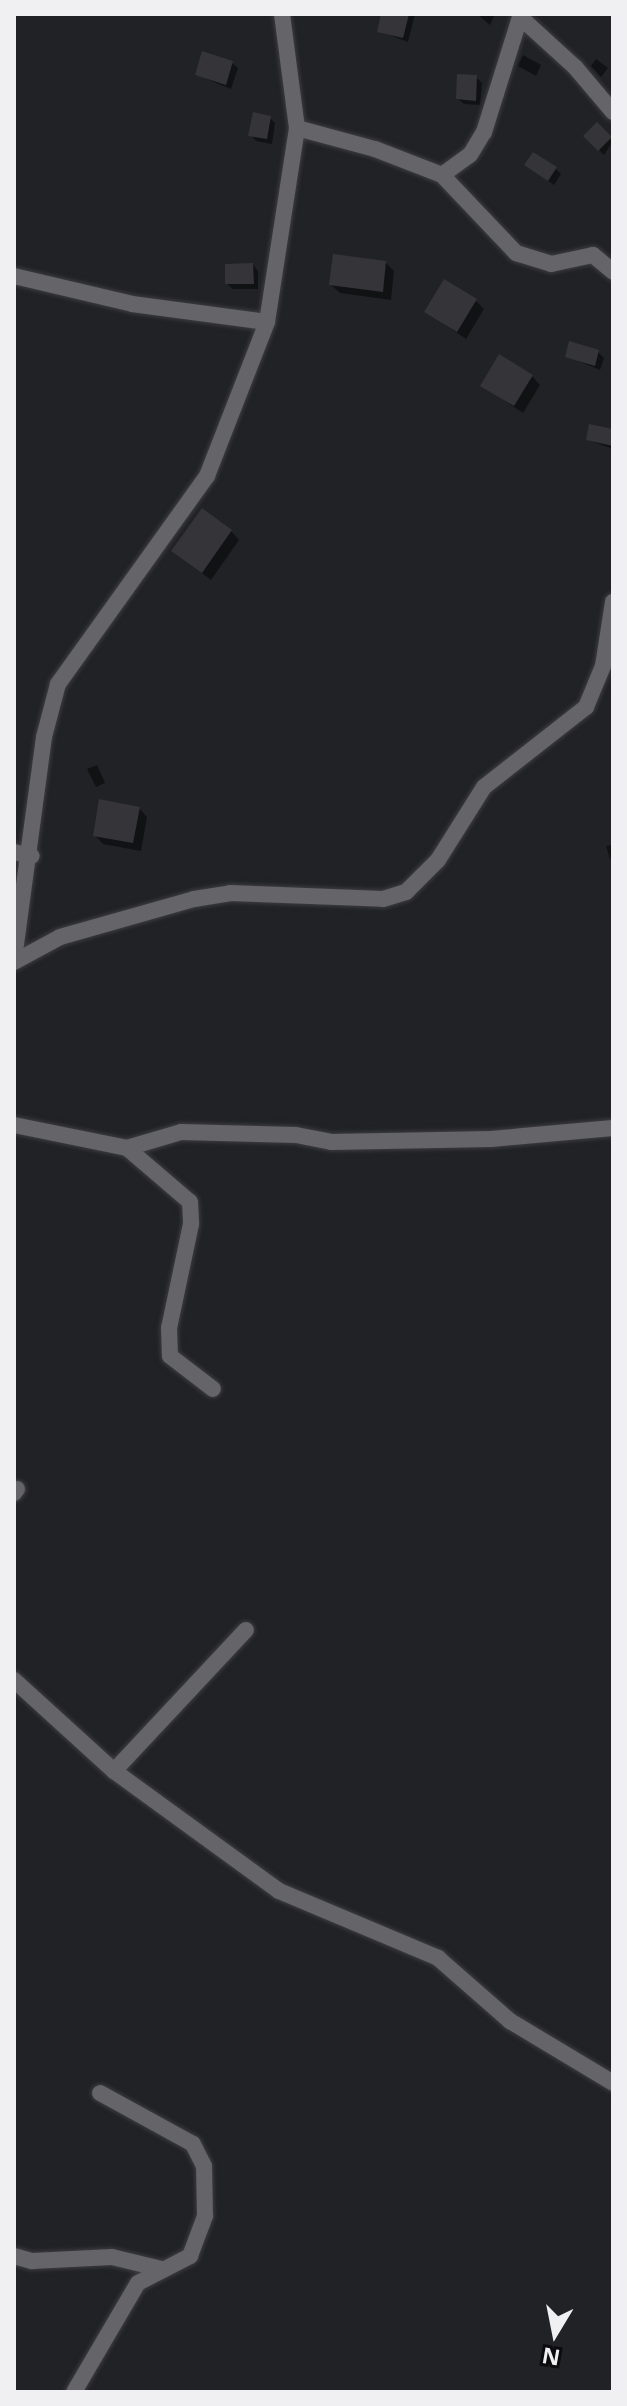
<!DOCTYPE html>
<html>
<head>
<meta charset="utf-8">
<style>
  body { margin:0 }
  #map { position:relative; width:627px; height:2406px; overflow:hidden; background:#212225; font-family:"Noto Sans",sans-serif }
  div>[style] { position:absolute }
  .shadow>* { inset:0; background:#0007 }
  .building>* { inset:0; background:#353539 }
  .roads { filter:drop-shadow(0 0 2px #3d3d41) drop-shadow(0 0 2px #3d3d41) }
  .minor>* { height:16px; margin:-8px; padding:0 8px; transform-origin:8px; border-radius:8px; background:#646469 }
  span { translate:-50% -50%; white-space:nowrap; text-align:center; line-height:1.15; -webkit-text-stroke:6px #0b0b0d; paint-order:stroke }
  .frame { position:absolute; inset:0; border:16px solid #f0f0f2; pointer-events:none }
  .north { position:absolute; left:515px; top:2294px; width:80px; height:80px; -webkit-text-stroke:6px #0b0b0d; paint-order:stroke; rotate:190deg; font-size:22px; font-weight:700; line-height:32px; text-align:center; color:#f0f0f2 }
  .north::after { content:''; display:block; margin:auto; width:28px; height:36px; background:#f0f0f2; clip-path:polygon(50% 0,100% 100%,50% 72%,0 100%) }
</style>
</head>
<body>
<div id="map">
  <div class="shadow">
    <i style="clip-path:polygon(383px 14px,415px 14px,408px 42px,379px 31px)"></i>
    <i style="clip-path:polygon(477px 14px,495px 14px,490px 25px)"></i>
    <i style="clip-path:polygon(523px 55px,541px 65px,536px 76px,518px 66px)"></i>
    <i style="clip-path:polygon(596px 59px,608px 68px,601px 77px,591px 66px)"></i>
    <i style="clip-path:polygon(232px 63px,238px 68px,231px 89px,197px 75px)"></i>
    <i style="clip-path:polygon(476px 77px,482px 83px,480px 105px,464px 104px,458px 99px)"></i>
    <i style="clip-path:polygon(270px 118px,275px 123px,272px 144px,256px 141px,251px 135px)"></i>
    <i style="clip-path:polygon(597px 125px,613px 141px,604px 155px,585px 136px)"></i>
    <i style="clip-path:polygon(526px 165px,556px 169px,561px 174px,554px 185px)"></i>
    <i style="clip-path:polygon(386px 263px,394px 271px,391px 300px,340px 293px,331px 285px)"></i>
    <i style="clip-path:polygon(253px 265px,258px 271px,258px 289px,233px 289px,227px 284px)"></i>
    <i style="clip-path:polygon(476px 301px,484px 309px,466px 339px,427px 312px)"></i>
    <i style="clip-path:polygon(598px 352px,604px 358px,600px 370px,567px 356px)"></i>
    <i style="clip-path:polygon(532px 376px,540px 385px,523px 413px,483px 386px)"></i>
    <i style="clip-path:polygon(613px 431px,613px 449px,588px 440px)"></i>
    <i style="clip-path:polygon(231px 531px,239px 540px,211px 580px,174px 551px)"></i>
    <i style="clip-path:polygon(97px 765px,105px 783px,96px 787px,87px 769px)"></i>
    <i style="clip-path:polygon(139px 808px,147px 817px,141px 851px,103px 844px,95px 835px)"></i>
    <i style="clip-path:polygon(613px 845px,613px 859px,610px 859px,606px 846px)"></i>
  </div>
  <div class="building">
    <i style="clip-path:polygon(381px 14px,409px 14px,403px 38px,377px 32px)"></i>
    <i style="clip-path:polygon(202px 51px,233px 61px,226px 85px,195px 75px)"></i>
    <i style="clip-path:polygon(457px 74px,477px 75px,476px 101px,456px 99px)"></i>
    <i style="clip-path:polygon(253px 112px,271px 116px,267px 139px,248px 136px)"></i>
    <i style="clip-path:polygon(597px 122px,612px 137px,598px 151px,583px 136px)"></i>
    <i style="clip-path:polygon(533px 152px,557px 167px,548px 181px,524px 165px)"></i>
    <i style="clip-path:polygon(333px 254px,386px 261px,383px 292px,329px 285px)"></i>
    <i style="clip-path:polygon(253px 263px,254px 284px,225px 284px,225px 264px)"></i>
    <i style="clip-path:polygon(444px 279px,477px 299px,457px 332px,424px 312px)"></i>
    <i style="clip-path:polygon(569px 341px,599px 350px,595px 366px,565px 357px)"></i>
    <i style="clip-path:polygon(499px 354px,533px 375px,514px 406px,480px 386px)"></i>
    <i style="clip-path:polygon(589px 424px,613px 429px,613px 446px,586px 440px)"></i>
    <i style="clip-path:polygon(202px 508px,232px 530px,202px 573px,171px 551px)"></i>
    <i style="clip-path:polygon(99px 799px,140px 807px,133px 843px,93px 836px)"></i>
  </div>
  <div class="roads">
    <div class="minor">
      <i style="left:520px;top:17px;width:74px;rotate:42.3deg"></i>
      <i style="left:575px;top:67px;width:59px;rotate:49.8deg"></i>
      <i style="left:297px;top:128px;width:81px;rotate:15.1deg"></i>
      <i style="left:375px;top:149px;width:72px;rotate:21.2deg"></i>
      <i style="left:442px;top:175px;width:108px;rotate:46.5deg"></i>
      <i style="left:516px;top:253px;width:37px;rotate:17deg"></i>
      <i style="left:551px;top:264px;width:43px;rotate:-12.1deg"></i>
      <i style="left:593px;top:255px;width:26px;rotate:40deg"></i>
      <i style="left:442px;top:175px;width:34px;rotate:-36deg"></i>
      <i style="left:470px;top:155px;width:27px;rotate:-59deg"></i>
      <i style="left:484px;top:132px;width:124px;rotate:-72.6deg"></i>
      <i style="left:14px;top:276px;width:121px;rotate:13.3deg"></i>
      <i style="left:132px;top:304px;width:136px;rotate:7.6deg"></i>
      <i style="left:14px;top:852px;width:18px;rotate:13deg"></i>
      <i style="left:14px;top:959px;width:224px;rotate:-82.3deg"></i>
      <i style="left:44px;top:737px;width:55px;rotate:-75.2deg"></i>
      <i style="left:58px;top:684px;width:256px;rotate:-54.4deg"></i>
      <i style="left:207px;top:476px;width:165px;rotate:-68.7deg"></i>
      <i style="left:267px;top:322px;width:196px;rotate:-81.2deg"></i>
      <i style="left:297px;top:128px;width:115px;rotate:-97.5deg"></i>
      <i style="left:14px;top:962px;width:52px;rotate:-28.5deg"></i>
      <i style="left:60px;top:937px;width:139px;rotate:-15.8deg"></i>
      <i style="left:194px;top:899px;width:36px;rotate:-9deg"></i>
      <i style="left:230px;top:893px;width:153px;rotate:2.2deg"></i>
      <i style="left:383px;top:899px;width:24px;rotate:-17deg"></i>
      <i style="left:406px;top:892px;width:45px;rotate:-45deg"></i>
      <i style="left:438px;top:860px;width:86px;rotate:-57.8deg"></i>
      <i style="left:484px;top:787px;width:130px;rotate:-38.1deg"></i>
      <i style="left:586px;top:707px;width:44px;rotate:-67.5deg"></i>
      <i style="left:603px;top:666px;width:65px;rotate:-81.1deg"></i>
      <i style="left:14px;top:1125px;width:115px;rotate:11.5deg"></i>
      <i style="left:127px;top:1148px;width:56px;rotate:-16.5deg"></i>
      <i style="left:181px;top:1132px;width:115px;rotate:1.5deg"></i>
      <i style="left:296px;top:1135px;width:36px;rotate:11deg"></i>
      <i style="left:331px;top:1142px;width:160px;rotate:-1.1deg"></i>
      <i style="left:491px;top:1139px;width:122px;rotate:-5.2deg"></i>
      <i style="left:127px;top:1148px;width:83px;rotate:40.6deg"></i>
      <i style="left:190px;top:1202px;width:22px;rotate:87deg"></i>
      <i style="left:191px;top:1224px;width:106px;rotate:101.9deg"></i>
      <i style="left:169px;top:1328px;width:28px;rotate:88deg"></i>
      <i style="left:170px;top:1356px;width:54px;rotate:37.5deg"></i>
      <i style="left:14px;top:1493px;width:5px;rotate:-53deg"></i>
      <i style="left:14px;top:1680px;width:135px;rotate:42.3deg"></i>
      <i style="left:114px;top:1771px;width:204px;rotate:36deg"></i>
      <i style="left:279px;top:1891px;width:173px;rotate:22.8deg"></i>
      <i style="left:438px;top:1958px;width:96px;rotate:41.2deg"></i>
      <i style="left:510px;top:2021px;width:120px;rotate:31deg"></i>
      <i style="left:114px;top:1771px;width:193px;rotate:-46.9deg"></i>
      <i style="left:14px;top:2256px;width:19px;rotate:16deg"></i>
      <i style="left:32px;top:2261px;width:80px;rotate:-2.9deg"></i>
      <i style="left:112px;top:2257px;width:51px;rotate:13.5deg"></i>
      <i style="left:74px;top:2392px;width:126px;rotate:-59.6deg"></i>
      <i style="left:138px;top:2283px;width:59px;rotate:-27.4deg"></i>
      <i style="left:190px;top:2256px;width:43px;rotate:-69.4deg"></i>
      <i style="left:205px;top:2216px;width:50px;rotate:-91.1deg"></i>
      <i style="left:204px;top:2166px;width:25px;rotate:-117deg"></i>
      <i style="left:193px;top:2144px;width:106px;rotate:-151.3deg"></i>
    </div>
  </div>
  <div class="frame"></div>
  <div class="north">N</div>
</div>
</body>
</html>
